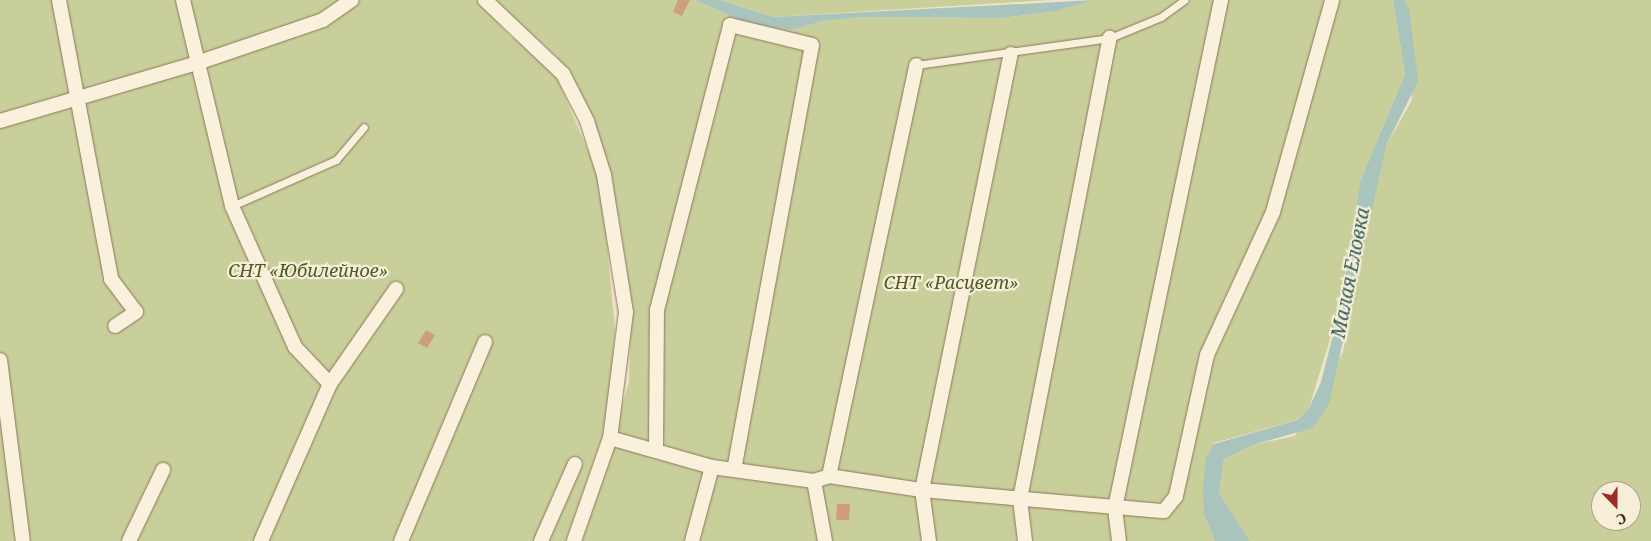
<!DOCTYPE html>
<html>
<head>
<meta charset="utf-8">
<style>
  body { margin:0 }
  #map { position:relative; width:1651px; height:541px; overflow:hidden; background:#f0e4c8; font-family:"Noto Serif",serif }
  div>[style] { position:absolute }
  .green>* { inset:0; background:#c9cf9b }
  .water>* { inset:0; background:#a9c4bc }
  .building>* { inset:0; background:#cf9f7d }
  .roads { filter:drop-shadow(0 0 1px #8d765c) drop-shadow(0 0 1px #8d765c) }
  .service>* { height:7px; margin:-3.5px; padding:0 3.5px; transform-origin:3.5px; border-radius:3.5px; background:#faf1dc }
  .minor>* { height:14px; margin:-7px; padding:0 7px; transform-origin:7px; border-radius:7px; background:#faf1dc }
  span { translate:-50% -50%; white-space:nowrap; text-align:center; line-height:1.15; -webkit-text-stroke:4.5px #f7eed8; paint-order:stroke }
  .park-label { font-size:18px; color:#4d5a26; font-style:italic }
  .water-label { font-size:19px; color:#2f5d5a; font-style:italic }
  .north { position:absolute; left:1591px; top:481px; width:50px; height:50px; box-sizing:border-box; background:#f7eed8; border:1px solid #ada18e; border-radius:50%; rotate:158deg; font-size:14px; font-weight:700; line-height:20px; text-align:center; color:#3d2e20 }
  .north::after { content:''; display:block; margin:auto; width:18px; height:22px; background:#9e2a2b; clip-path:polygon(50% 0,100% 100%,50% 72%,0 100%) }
</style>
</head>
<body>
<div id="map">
  <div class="green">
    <i style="clip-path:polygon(0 0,477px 0,511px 37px,535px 51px,556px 75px,601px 182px,615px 329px,609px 417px,566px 541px,0 541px)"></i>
    <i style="clip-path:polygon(494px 0,695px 0,746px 23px,792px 30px,823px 21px,863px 17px,1001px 18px,1058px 11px,1094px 0,1393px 0,1405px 74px,1360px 182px,1342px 300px,1309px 408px,1296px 420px,1214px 443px,1204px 515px,1215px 541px,582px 541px,629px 382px,631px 297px,618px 213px,592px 119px,557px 57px)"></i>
    <i style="clip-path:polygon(720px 0,1052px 0,773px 17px)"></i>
    <i style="clip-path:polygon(evenodd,1405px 0,1651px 0,1651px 541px,1250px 541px,1219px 493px,1224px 459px,1256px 444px,1295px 436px,1343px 352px,1370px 206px,1386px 146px,1412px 100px,1405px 0,1601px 491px,1631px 491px,1631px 521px,1601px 521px,1601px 491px)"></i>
  </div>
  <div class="water">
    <i style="clip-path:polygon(695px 0,720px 0,773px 17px,1094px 0,1058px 11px,1001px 18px,863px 17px,823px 21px,792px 30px,746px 23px)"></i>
    <i style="clip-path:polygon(1393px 0,1405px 0,1409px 9px,1418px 81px,1386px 146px,1329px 404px,1313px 428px,1256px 444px,1224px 459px,1219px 493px,1250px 541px,1215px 541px,1204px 515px,1203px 487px,1206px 458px,1214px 444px,1297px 420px,1309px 408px,1321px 382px,1342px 300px,1360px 182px,1405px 74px)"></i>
  </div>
  <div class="building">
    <i style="clip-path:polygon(678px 0,690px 0,682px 16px,673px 12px)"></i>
    <i style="clip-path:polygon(426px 330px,435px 335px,427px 348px,418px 343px)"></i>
    <i style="clip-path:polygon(837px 504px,850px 504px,849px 520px,836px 520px)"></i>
  </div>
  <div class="roads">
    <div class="service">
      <i style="left:916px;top:65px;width:196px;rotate:-7.9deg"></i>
      <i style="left:1110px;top:38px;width:55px;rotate:-22.4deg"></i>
      <i style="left:1161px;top:17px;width:29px;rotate:-36deg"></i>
      <i style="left:232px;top:206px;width:114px;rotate:-23.9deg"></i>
      <i style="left:336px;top:160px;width:43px;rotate:-49.7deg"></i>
    </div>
    <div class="minor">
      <i style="left:59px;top:0;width:284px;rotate:79.4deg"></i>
      <i style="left:111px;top:279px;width:41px;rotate:52.9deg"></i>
      <i style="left:136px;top:312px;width:25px;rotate:146deg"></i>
      <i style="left:183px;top:0;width:212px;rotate:76.6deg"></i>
      <i style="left:232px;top:206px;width:154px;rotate:65.9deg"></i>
      <i style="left:295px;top:347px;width:51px;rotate:46.6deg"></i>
      <i style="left:485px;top:0;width:108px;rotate:43.5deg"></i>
      <i style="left:563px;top:74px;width:53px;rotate:62.9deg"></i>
      <i style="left:587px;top:121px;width:57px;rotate:72.5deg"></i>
      <i style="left:604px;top:175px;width:139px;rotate:80.9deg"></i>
      <i style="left:626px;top:312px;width:127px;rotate:97.2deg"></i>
      <i style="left:610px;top:438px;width:109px;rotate:109.3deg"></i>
      <i style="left:0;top:121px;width:205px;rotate:-16.4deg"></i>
      <i style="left:197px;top:63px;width:133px;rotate:-18.8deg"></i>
      <i style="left:323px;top:20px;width:35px;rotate:-35deg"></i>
      <i style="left:0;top:360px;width:182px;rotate:82.8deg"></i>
      <i style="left:610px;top:438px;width:106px;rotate:15.9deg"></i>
      <i style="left:712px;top:467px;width:103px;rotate:7.8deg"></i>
      <i style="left:814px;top:481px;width:16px;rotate:-18deg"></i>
      <i style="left:829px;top:476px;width:94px;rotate:8.6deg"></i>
      <i style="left:922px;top:490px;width:243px;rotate:5deg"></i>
      <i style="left:1164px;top:511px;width:19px;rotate:-51deg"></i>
      <i style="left:1176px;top:496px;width:144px;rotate:-77.6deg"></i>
      <i style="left:1207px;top:355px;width:157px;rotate:-65.2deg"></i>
      <i style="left:1273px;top:212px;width:220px;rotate:-74.4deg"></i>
      <i style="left:656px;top:448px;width:138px;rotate:-89.6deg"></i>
      <i style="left:657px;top:310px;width:294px;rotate:-75.6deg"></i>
      <i style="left:730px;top:25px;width:84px;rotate:13.7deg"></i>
      <i style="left:812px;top:45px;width:430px;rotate:100.4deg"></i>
      <i style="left:829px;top:476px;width:420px;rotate:-78deg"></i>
      <i style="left:814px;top:481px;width:61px;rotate:79.6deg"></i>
      <i style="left:129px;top:541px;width:79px;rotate:-64.4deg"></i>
      <i style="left:261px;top:541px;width:171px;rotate:-66.3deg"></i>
      <i style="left:330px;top:384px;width:116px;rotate:-55.2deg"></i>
      <i style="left:401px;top:541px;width:216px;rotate:-67.1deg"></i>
      <i style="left:541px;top:541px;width:84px;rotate:-66.2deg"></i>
      <i style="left:692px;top:541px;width:77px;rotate:-74.9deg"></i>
      <i style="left:929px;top:541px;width:51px;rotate:-97.8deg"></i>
      <i style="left:922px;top:490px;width:445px;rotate:-78.5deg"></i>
      <i style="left:1025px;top:541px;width:42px;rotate:-96.8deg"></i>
      <i style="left:1020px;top:499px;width:470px;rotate:-79deg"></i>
      <i style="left:1119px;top:541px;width:33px;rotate:-97deg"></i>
      <i style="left:1115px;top:508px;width:519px;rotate:-78.21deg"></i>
    </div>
  </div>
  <div class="park-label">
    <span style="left:308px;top:270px">СНТ «Юбилейное»</span>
    <span style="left:951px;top:282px">СНТ «Расцвет»</span>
  </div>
  <div class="water-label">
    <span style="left:1351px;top:273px;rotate:-79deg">Малая Еловка</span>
  </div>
  <div class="north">С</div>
</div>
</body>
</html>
